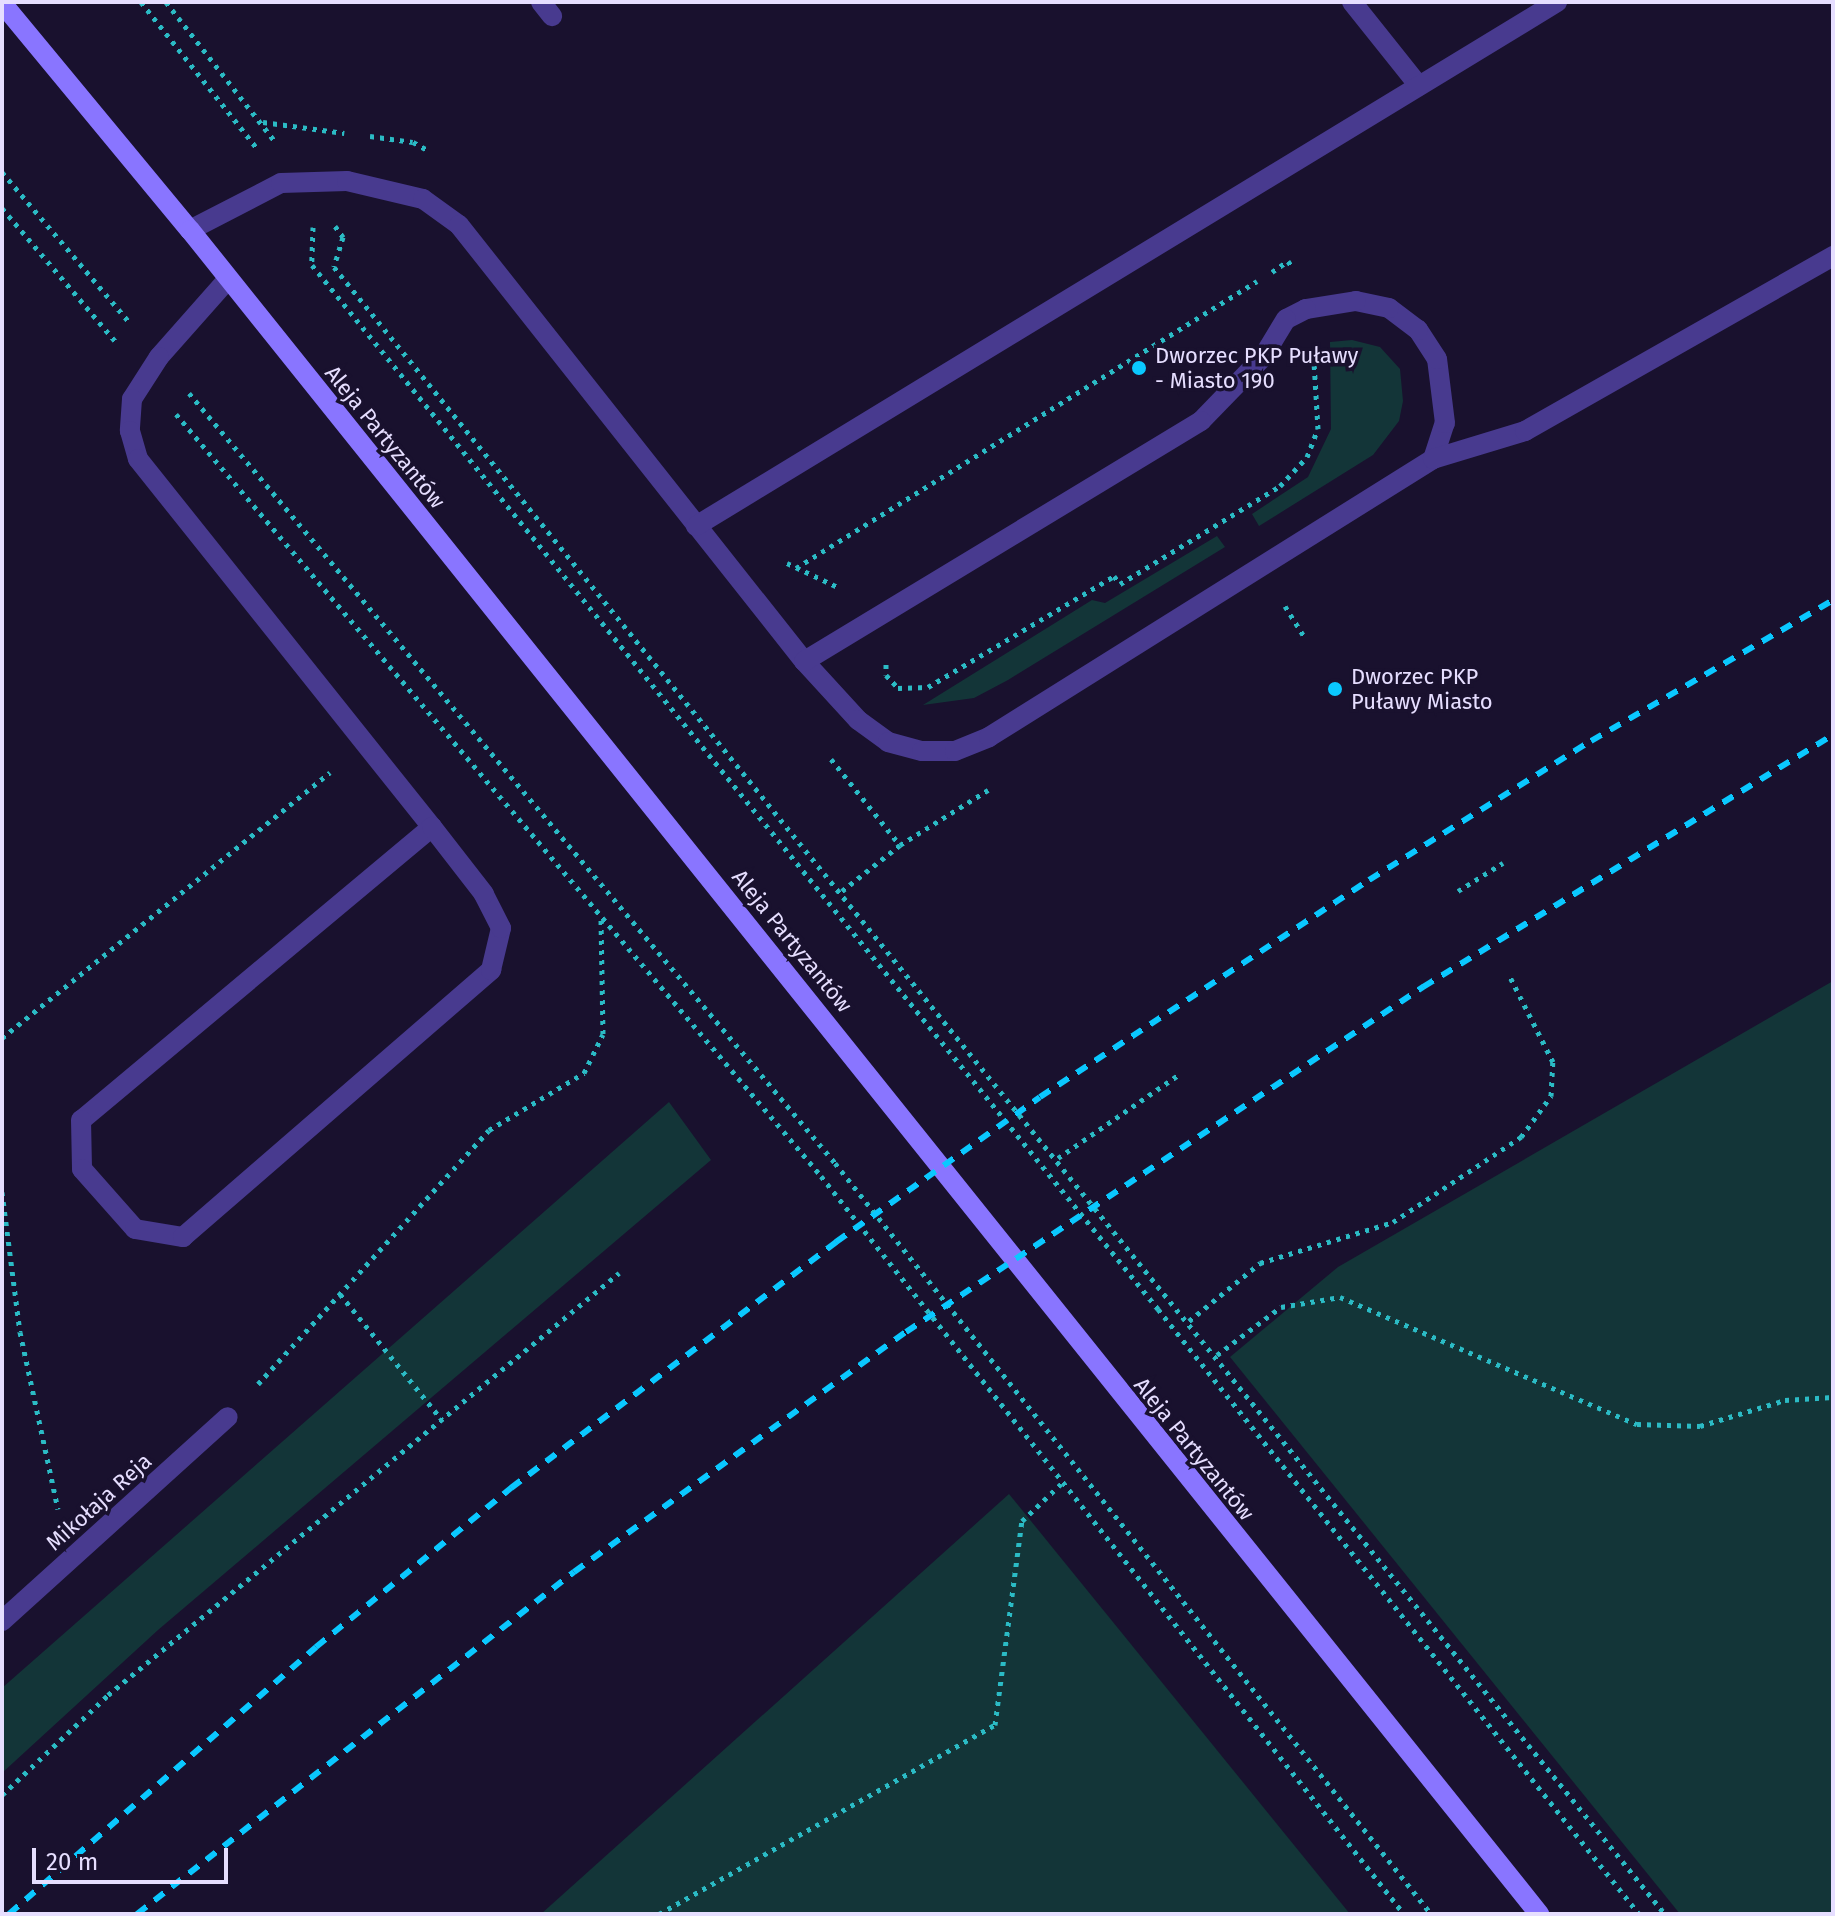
<!DOCTYPE html>
<html>
<head>
<meta charset="utf-8">
<style>
  body { margin:0 }
  #map { position:relative; width:1835px; height:1916px; overflow:hidden; background:#19112e; font-family:"Fira Sans",sans-serif }
  div>[style] { position:absolute }
  .green>* { inset:0; background:#133538 }
  .path>* { height:5px; margin-top:-2.5px; transform-origin:0; background:repeating-linear-gradient(90deg,#2bbbc5 0 4px,transparent 0 10px) }
  .lane>* { height:20px; margin:-10px; padding:0 10px; transform-origin:10px; border-radius:10px; background:#483a8f }
  .street>* { height:20px; margin:-10px; padding:0 10px; transform-origin:10px; border-radius:10px; background:#483a8f }
  .secondary>* { height:20px; margin:-10px; padding:0 10px; transform-origin:10px; border-radius:10px; background:#8975ff }
  .rail>* { height:6px; margin-top:-3px; transform-origin:0; background:repeating-linear-gradient(90deg,#0ac8ff 0 12px,transparent 0 22px) }
  .dots>* { width:22px; height:22px; translate:-50% -50%; box-sizing:border-box; border:4px solid #19112e; border-radius:50% }
  span { translate:-50% -50%; white-space:nowrap; text-align:center; line-height:1.15; -webkit-text-stroke:7px #19112e; paint-order:stroke }
  .poi-label { font-size:22px; color:#e6deff }
  .left { translate:0 -50%; text-align:left }
  .street-label { font-size:22px; color:#e6deff }
  .frame { position:absolute; inset:0; border:4px solid #e6deff; pointer-events:none }
  .scale { position:absolute; left:32px; top:1848px; width:196px; height:36px; box-sizing:border-box; border:4px solid #e6deff; border-top:0; padding-left:10px; font-size:24px; line-height:28px; white-space:nowrap; color:#e6deff; -webkit-text-stroke:6px #19112e; paint-order:stroke }
</style>
</head>
<body>
<div id="map">
  <div class="green">
    <i style="clip-path:polygon(1352px 340px,1380px 347px,1400px 369px,1403px 401px,1399px 421px,1373px 455px,1259px 526px,1252px 514px,1308px 477px,1331px 429px,1330px 342px)"></i>
    <i style="clip-path:polygon(1217px 536px,1225px 547px,1008px 680px,974px 698px,923px 705px,1092px 600px,1105px 603px)"></i>
    <i style="clip-path:polygon(1833px 981px,1833px 1914px,1680px 1914px,1230px 1357px,1338px 1267px)"></i>
    <i style="clip-path:polygon(669px 1102px,711px 1160px,158px 1630px,2px 1773px,2px 1688px)"></i>
    <i style="clip-path:polygon(1009px 1494px,1350px 1914px,541px 1914px)"></i>
  </div>
  <div class="path">
    <i style="left:141px;top:2px;width:185px;rotate:51.6deg"></i>
    <i style="left:166px;top:2px;width:175px;rotate:52deg"></i>
    <i style="left:263px;top:122px;width:82px;rotate:7.7deg"></i>
    <i style="left:370px;top:136px;width:43px;rotate:7.9deg"></i>
    <i style="left:413px;top:142px;width:18px;rotate:29deg"></i>
    <i style="left:2px;top:172px;width:199px;rotate:49.7deg"></i>
    <i style="left:2px;top:208px;width:176px;rotate:49.6deg"></i>
    <i style="left:335px;top:226px;width:14px;rotate:54deg"></i>
    <i style="left:343px;top:237px;width:31px;rotate:107deg"></i>
    <i style="left:334px;top:267px;width:2118px;rotate:51.06deg"></i>
    <i style="left:313px;top:227px;width:38px;rotate:92deg"></i>
    <i style="left:312px;top:265px;width:1344px;rotate:50.98deg"></i>
    <i style="left:1158px;top:1309px;width:773px;rotate:51.51deg"></i>
    <i style="left:1272px;top:272px;width:19px;rotate:-35deg"></i>
    <i style="left:1288px;top:261px;width:7px;rotate:56deg"></i>
    <i style="left:189px;top:393px;width:1005px;rotate:50deg"></i>
    <i style="left:835px;top:1163px;width:959px;rotate:51.56deg"></i>
    <i style="left:176px;top:414px;width:998px;rotate:49.75deg"></i>
    <i style="left:821px;top:1176px;width:940px;rotate:51.69deg"></i>
    <i style="left:787px;top:563px;width:59px;rotate:25.3deg"></i>
    <i style="left:796px;top:568px;width:543px;rotate:-31.9deg"></i>
    <i style="left:1285px;top:606px;width:36px;rotate:58deg"></i>
    <i style="left:886px;top:664px;width:11px;rotate:90deg"></i>
    <i style="left:886px;top:675px;width:18px;rotate:47deg"></i>
    <i style="left:898px;top:688px;width:30px;rotate:-2deg"></i>
    <i style="left:928px;top:687px;width:217px;rotate:-30.8deg"></i>
    <i style="left:1114px;top:576px;width:10px;rotate:53deg"></i>
    <i style="left:1120px;top:584px;width:188px;rotate:-31.5deg"></i>
    <i style="left:1280px;top:486px;width:40px;rotate:-47deg"></i>
    <i style="left:1307px;top:457px;width:30px;rotate:-69deg"></i>
    <i style="left:1318px;top:429px;width:67px;rotate:-93.4deg"></i>
    <i style="left:831px;top:759px;width:110px;rotate:51.3deg"></i>
    <i style="left:900px;top:845px;width:104px;rotate:-32deg"></i>
    <i style="left:842px;top:891px;width:74px;rotate:-38.4deg"></i>
    <i style="left:1458px;top:891px;width:53px;rotate:-31.9deg"></i>
    <i style="left:2px;top:1038px;width:422px;rotate:-39deg"></i>
    <i style="left:1058px;top:1158px;width:145px;rotate:-34.6deg"></i>
    <i style="left:2px;top:1192px;width:141px;rotate:82.7deg"></i>
    <i style="left:20px;top:1332px;width:181px;rotate:77.9deg"></i>
    <i style="left:340px;top:1294px;width:162px;rotate:51deg"></i>
    <i style="left:1189px;top:1321px;width:92px;rotate:-39.2deg"></i>
    <i style="left:1260px;top:1263px;width:139px;rotate:-17.1deg"></i>
    <i style="left:1393px;top:1222px;width:154px;rotate:-33.6deg"></i>
    <i style="left:1521px;top:1137px;width:51px;rotate:-53.8deg"></i>
    <i style="left:1551px;top:1096px;width:34px;rotate:-87deg"></i>
    <i style="left:1553px;top:1062px;width:95px;rotate:-116.8deg"></i>
    <i style="left:1217px;top:1355px;width:80px;rotate:-36.9deg"></i>
    <i style="left:1281px;top:1307px;width:60px;rotate:-9.6deg"></i>
    <i style="left:1340px;top:1297px;width:323px;rotate:23.2deg"></i>
    <i style="left:1637px;top:1424px;width:63px;rotate:1.8deg"></i>
    <i style="left:1700px;top:1426px;width:89px;rotate:-17deg"></i>
    <i style="left:1785px;top:1400px;width:48px;rotate:-3.6deg"></i>
    <i style="left:258px;top:1384px;width:343px;rotate:-47.7deg"></i>
    <i style="left:489px;top:1130px;width:111px;rotate:-31deg"></i>
    <i style="left:584px;top:1073px;width:43px;rotate:-64deg"></i>
    <i style="left:603px;top:1034px;width:117px;rotate:-91deg"></i>
    <i style="left:2px;top:1795px;width:146px;rotate:-43.3deg"></i>
    <i style="left:108px;top:1695px;width:663px;rotate:-39.55deg"></i>
    <i style="left:659px;top:1914px;width:386px;rotate:-29.4deg"></i>
    <i style="left:995px;top:1725px;width:206px;rotate:-82.5deg"></i>
    <i style="left:1022px;top:1521px;width:57px;rotate:-43.6deg"></i>
  </div>
  <div class="lane">
    <i style="left:541px;top:2px;width:18px;rotate:52deg"></i>
    <i style="left:1352px;top:2px;width:107px;rotate:51.4deg"></i>
    <i style="left:190px;top:230px;width:102px;rotate:-27.3deg"></i>
    <i style="left:281px;top:183px;width:66px;rotate:-1.7deg"></i>
    <i style="left:347px;top:181px;width:78px;rotate:13.3deg"></i>
    <i style="left:423px;top:199px;width:44px;rotate:35.8deg"></i>
    <i style="left:459px;top:225px;width:556px;rotate:51.65deg"></i>
    <i style="left:804px;top:661px;width:80px;rotate:47.5deg"></i>
    <i style="left:858px;top:720px;width:37px;rotate:36deg"></i>
    <i style="left:888px;top:742px;width:35px;rotate:15deg"></i>
    <i style="left:922px;top:751px;width:33px"></i>
    <i style="left:955px;top:751px;width:37px;rotate:-22deg"></i>
    <i style="left:989px;top:737px;width:524px;rotate:-32.05deg"></i>
    <i style="left:1433px;top:459px;width:38px;rotate:-72deg"></i>
    <i style="left:1445px;top:423px;width:64px;rotate:-97.1deg"></i>
    <i style="left:1437px;top:359px;width:35px;rotate:-123deg"></i>
    <i style="left:1418px;top:330px;width:36px;rotate:-143deg"></i>
    <i style="left:1389px;top:308px;width:34px;rotate:-168deg"></i>
    <i style="left:1356px;top:301px;width:51px;rotate:170.9deg"></i>
    <i style="left:1306px;top:309px;width:22px;rotate:153deg"></i>
    <i style="left:1286px;top:319px;width:44px;rotate:121.2deg"></i>
    <i style="left:1263px;top:357px;width:89px;rotate:134.1deg"></i>
    <i style="left:1201px;top:421px;width:464px;rotate:148.8deg"></i>
    <i style="left:228px;top:279px;width:104px;rotate:131.5deg"></i>
    <i style="left:159px;top:357px;width:50px;rotate:122.7deg"></i>
    <i style="left:132px;top:399px;width:32px;rotate:94deg"></i>
    <i style="left:130px;top:431px;width:29px;rotate:74deg"></i>
    <i style="left:138px;top:459px;width:471px;rotate:51.4deg"></i>
    <i style="left:432px;top:827px;width:457px;rotate:140.1deg"></i>
    <i style="left:81px;top:1120px;width:49px;rotate:88.8deg"></i>
    <i style="left:82px;top:1169px;width:80px;rotate:48.5deg"></i>
    <i style="left:135px;top:1229px;width:49px;rotate:9.5deg"></i>
    <i style="left:183px;top:1237px;width:408px;rotate:-40.9deg"></i>
    <i style="left:491px;top:970px;width:43px;rotate:-76.6deg"></i>
    <i style="left:501px;top:928px;width:38px;rotate:-117deg"></i>
    <i style="left:484px;top:894px;width:85px;rotate:-127.8deg"></i>
    <i style="left:1433px;top:459px;width:96px;rotate:-16.9deg"></i>
    <i style="left:1525px;top:431px;width:354px;rotate:-29.6deg"></i>
    <i style="left:696px;top:526px;width:1008px;rotate:-31.32deg"></i>
  </div>
  <div class="street">
    <i style="left:2px;top:1621px;width:304px;rotate:-42.1deg"></i>
  </div>
  <div class="secondary">
    <i style="left:2px;top:3px;width:295px;rotate:50.4deg"></i>
    <i style="left:190px;top:230px;width:2158px;rotate:51.3deg"></i>
  </div>
  <div class="rail">
    <i style="left:9px;top:1914px;width:407px;rotate:-41deg"></i>
    <i style="left:316px;top:1647px;width:252px;rotate:-39.2deg"></i>
    <i style="left:511px;top:1488px;width:408px;rotate:-37.1deg"></i>
    <i style="left:836px;top:1242px;width:250px;rotate:-35.4deg"></i>
    <i style="left:1040px;top:1097px;width:394px;rotate:-33.4deg"></i>
    <i style="left:1369px;top:880px;width:262px;rotate:-32.1deg"></i>
    <i style="left:1591px;top:741px;width:280px;rotate:-30.2deg"></i>
    <i style="left:137px;top:1914px;width:555px;rotate:-38.05deg"></i>
    <i style="left:574px;top:1572px;width:410px;rotate:-35.9deg"></i>
    <i style="left:906px;top:1332px;width:622px;rotate:-33.72deg"></i>
    <i style="left:1423px;top:987px;width:481px;rotate:-31.6deg"></i>
  </div>
  <div class="dots">
    <i style="left:1139px;top:368px;background:#0ac8ff"></i>
    <i style="left:1335px;top:689px;background:#0ac8ff"></i>
  </div>
  <div class="poi-label">
    <span class="left" style="left:1155px;top:368px">Dworzec PKP Puławy<br>- Miasto 190</span>
    <span class="left" style="left:1351px;top:689px">Dworzec PKP<br>Puławy Miasto</span>
  </div>
  <div class="street-label">
    <span style="left:385px;top:437px;rotate:51deg">Aleja Partyzantów</span>
    <span style="left:792px;top:941px;rotate:51deg">Aleja Partyzantów</span>
    <span style="left:1194px;top:1449px;rotate:51deg">Aleja Partyzantów</span>
    <span style="left:99px;top:1502px;rotate:-42deg">Mikołaja Reja</span>
  </div>
  <div class="frame"></div>
  <div class="scale">20 m</div>
</div>
</body>
</html>
